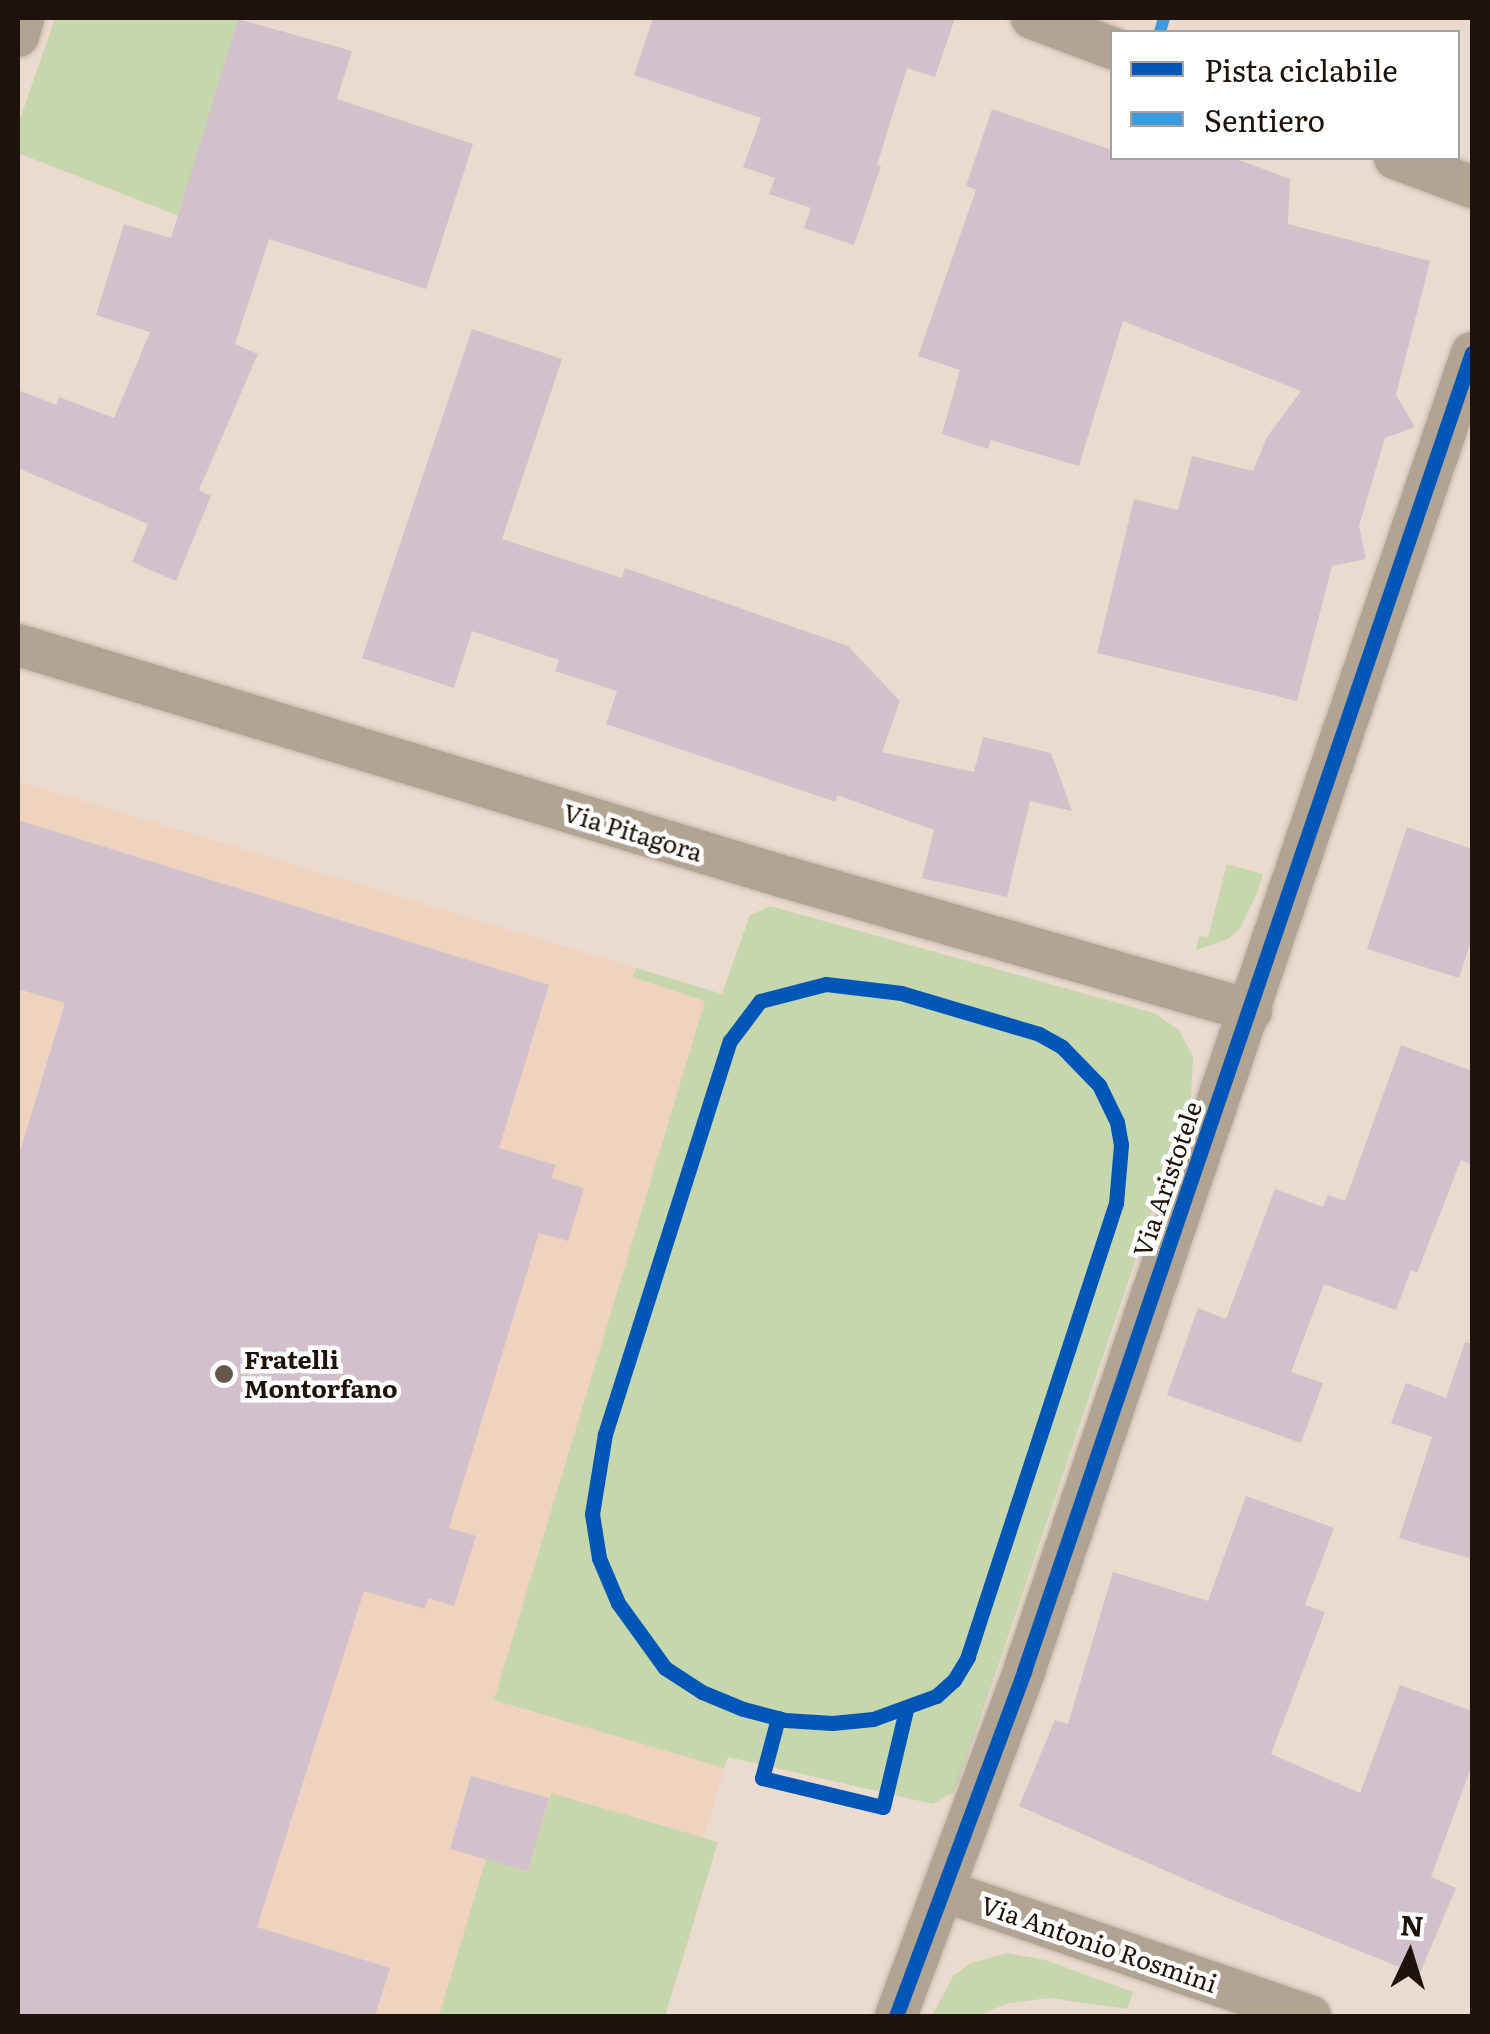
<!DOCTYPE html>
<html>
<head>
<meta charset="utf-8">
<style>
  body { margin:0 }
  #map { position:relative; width:1490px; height:2034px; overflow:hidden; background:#ebdace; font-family:Literata,serif }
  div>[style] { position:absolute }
  .built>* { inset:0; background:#efd3bf }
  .green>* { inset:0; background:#c6d6ad }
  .building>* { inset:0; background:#d2c1cb }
  .roads { filter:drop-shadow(0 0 2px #c3b7ad) drop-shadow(0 0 2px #c3b7ad) }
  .street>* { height:42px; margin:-21px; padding:0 21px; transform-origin:21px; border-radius:21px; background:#b2a492 }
  .quiet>* { height:12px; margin-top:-6px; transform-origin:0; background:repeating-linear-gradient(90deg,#3c9ade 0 25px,transparent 0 37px) }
  .cycleway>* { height:15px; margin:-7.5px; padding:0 7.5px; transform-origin:7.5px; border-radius:7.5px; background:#0057b8 }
  .dots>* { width:28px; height:28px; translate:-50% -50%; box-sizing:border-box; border:5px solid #fff; border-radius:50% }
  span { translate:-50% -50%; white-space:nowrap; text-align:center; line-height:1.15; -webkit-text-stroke:9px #fff; paint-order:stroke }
  .street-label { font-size:25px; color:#1d130b }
  .poi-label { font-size:25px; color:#1d130b; font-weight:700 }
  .left { translate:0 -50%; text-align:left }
  .frame { position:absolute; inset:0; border:20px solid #1d130b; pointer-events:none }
  .legend { position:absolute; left:1110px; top:30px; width:350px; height:130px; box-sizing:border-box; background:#fff; border:2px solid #a5a19d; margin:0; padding:12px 18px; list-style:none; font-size:30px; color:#1d130b }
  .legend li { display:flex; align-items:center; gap:20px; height:50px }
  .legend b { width:50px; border:2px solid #a5a19d }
  .north { position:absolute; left:1360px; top:1904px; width:100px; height:100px; -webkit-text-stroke:8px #fff; paint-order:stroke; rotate:4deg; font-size:28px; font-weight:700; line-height:40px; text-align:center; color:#1d130b }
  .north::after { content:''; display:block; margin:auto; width:35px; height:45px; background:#1d130b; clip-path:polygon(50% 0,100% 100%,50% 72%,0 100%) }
</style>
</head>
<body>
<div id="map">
  <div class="built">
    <i style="clip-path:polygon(18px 781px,722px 994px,728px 1757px,649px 2016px,18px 2016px)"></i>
  </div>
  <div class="green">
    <i style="clip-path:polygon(55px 18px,238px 18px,179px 216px,18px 153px,18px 125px)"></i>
    <i style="clip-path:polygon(1227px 864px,1263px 874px,1255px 898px,1240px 928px,1228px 939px,1196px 950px,1199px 936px,1208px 937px)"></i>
    <i style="clip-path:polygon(770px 906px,1154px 1013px,1179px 1030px,1193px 1057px,1191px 1096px,959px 1781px,954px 1792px,933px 1804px,728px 1757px,724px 1768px,494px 1700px,705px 1001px,633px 977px,636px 968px,722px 994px,750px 915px)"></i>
    <i style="clip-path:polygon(551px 1793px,718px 1842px,665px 2016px,439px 2016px,486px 1859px,528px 1871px)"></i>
    <i style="clip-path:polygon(1007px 1953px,1045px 1960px,1133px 1992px,1127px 2009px,1050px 1998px,1008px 2003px,978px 2016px,932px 2016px,953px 1976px,971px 1963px)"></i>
  </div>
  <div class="building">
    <i style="clip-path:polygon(653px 18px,955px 18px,935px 77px,907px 68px,877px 165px,881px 166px,854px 245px,804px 228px,811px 208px,769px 194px,775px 178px,743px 167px,761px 118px,634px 75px)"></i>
    <i style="clip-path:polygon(238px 19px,352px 51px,337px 99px,473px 144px,426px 289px,269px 239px,235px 344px,258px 354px,199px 490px,211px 496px,176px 581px,132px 562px,148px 524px,18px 468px,18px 390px,56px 405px,59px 397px,114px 418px,150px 332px,96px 315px,124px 224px,171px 238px)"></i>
    <i style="clip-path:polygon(992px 109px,1112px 150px,1112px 158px,1234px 158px,1290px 179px,1288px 224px,1430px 261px,1396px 395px,1415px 427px,1385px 438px,1359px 526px,1366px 559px,1332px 566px,1297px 701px,1097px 653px,1134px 499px,1178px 510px,1192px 456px,1253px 471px,1267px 437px,1301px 391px,1123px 321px,1079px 466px,991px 440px,988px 449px,942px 434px,960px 370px,918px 356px,976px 190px,966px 186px)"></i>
    <i style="clip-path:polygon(472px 329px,562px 359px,502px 539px,622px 578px,625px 568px,848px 646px,900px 701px,882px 752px,974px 772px,983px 737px,1051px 753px,1072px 811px,1030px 801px,1007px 897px,922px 878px,934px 830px,837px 795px,836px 802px,606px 724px,617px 691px,555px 671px,559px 660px,472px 631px,454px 688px,362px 658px)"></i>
    <i style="clip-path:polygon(18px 820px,549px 985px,499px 1148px,556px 1165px,551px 1178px,584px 1188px,568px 1241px,539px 1233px,449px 1528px,476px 1536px,454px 1606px,428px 1598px,425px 1609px,364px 1591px,257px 1927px,390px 1968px,375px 2016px,18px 2016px,18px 1158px,65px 1003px,18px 989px)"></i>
    <i style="clip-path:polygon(1407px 827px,1472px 849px,1472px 938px,1459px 978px,1367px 949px)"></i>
    <i style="clip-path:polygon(1401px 1045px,1472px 1071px,1472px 1164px,1461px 1160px,1417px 1273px,1411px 1270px,1396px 1310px,1324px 1284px,1291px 1372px,1323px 1383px,1301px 1443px,1167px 1395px,1198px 1308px,1226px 1319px,1275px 1189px,1323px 1207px,1328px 1195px,1345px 1201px)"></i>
    <i style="clip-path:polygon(1465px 1342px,1472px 1344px,1472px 1559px,1399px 1538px,1432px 1437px,1391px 1423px,1406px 1383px,1446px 1398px)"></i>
    <i style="clip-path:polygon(1246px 1496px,1334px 1528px,1305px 1605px,1325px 1612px,1271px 1754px,1360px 1793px,1400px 1685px,1472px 1711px,1472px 1765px,1431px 1877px,1456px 1888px,1419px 1975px,1223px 1896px,1019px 1806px,1055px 1720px,1068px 1724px,1113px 1572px,1208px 1601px)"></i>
    <i style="clip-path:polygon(471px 1776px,549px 1798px,528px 1871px,450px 1849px)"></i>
  </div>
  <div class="roads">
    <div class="street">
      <i style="left:1032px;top:18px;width:85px;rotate:20.6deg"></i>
      <i style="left:18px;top:36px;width:19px;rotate:-74deg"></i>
      <i style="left:1395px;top:158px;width:82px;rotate:20.6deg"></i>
      <i style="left:18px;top:645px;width:797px;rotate:16.84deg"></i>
      <i style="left:781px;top:876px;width:489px;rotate:16deg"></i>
      <i style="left:944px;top:1891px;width:387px;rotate:18.9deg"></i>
      <i style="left:896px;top:2016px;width:368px;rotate:-69.6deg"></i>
      <i style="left:1024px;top:1671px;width:1392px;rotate:-71.23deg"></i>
    </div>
  </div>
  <div class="quiet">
    <i style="left:1160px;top:32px;width:15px;rotate:-74deg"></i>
  </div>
  <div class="cycleway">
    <i style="left:826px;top:984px;width:76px;rotate:6.8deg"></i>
    <i style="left:901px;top:993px;width:144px;rotate:16.5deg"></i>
    <i style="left:1039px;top:1034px;width:26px;rotate:29deg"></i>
    <i style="left:1062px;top:1047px;width:53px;rotate:45.8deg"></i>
    <i style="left:1099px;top:1085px;width:41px;rotate:64.1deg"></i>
    <i style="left:1117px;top:1122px;width:23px;rotate:80deg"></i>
    <i style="left:1121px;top:1145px;width:58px;rotate:94.9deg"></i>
    <i style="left:1116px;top:1203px;width:478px;rotate:108.1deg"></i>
    <i style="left:968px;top:1657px;width:27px;rotate:121deg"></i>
    <i style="left:954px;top:1680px;width:24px;rotate:138deg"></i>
    <i style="left:936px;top:1696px;width:67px;rotate:159.9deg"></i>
    <i style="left:873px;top:1719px;width:41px;rotate:174.4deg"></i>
    <i style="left:832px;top:1723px;width:47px;rotate:-176.3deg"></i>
    <i style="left:785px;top:1720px;width:43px;rotate:-165.3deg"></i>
    <i style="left:743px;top:1709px;width:44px;rotate:-157.5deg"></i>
    <i style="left:702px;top:1692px;width:44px;rotate:-147deg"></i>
    <i style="left:665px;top:1668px;width:80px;rotate:-125.9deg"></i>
    <i style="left:618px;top:1603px;width:49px;rotate:-112.9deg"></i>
    <i style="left:599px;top:1558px;width:45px;rotate:-99deg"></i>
    <i style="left:592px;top:1514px;width:81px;rotate:-80.8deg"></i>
    <i style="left:605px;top:1434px;width:412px;rotate:-72.4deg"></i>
    <i style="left:730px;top:1041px;width:50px;rotate:-53.1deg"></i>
    <i style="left:760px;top:1001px;width:68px;rotate:-14.4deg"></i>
    <i style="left:778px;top:1718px;width:62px;rotate:104.9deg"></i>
    <i style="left:762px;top:1778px;width:124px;rotate:13.5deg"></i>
    <i style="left:883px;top:1807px;width:100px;rotate:-76.7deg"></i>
    <i style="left:896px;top:2016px;width:368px;rotate:-69.6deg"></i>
    <i style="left:1024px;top:1671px;width:1392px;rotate:-71.23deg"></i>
  </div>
  <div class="dots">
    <i style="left:224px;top:1374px;background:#65594f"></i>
  </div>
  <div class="street-label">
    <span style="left:633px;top:832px;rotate:17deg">Via Pitagora</span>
    <span style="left:1167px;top:1179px;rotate:-71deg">Via Aristotele</span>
    <span style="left:1099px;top:1944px;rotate:19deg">Via Antonio Rosmini</span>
  </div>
  <div class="poi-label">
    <span class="left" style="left:244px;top:1374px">Fratelli<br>Montorfano</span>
  </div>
  <div class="frame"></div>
  <ul class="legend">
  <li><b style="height:12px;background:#0057b8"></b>Pista ciclabile</li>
  <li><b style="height:12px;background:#3c9ade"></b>Sentiero</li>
  </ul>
  <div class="north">N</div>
</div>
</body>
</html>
